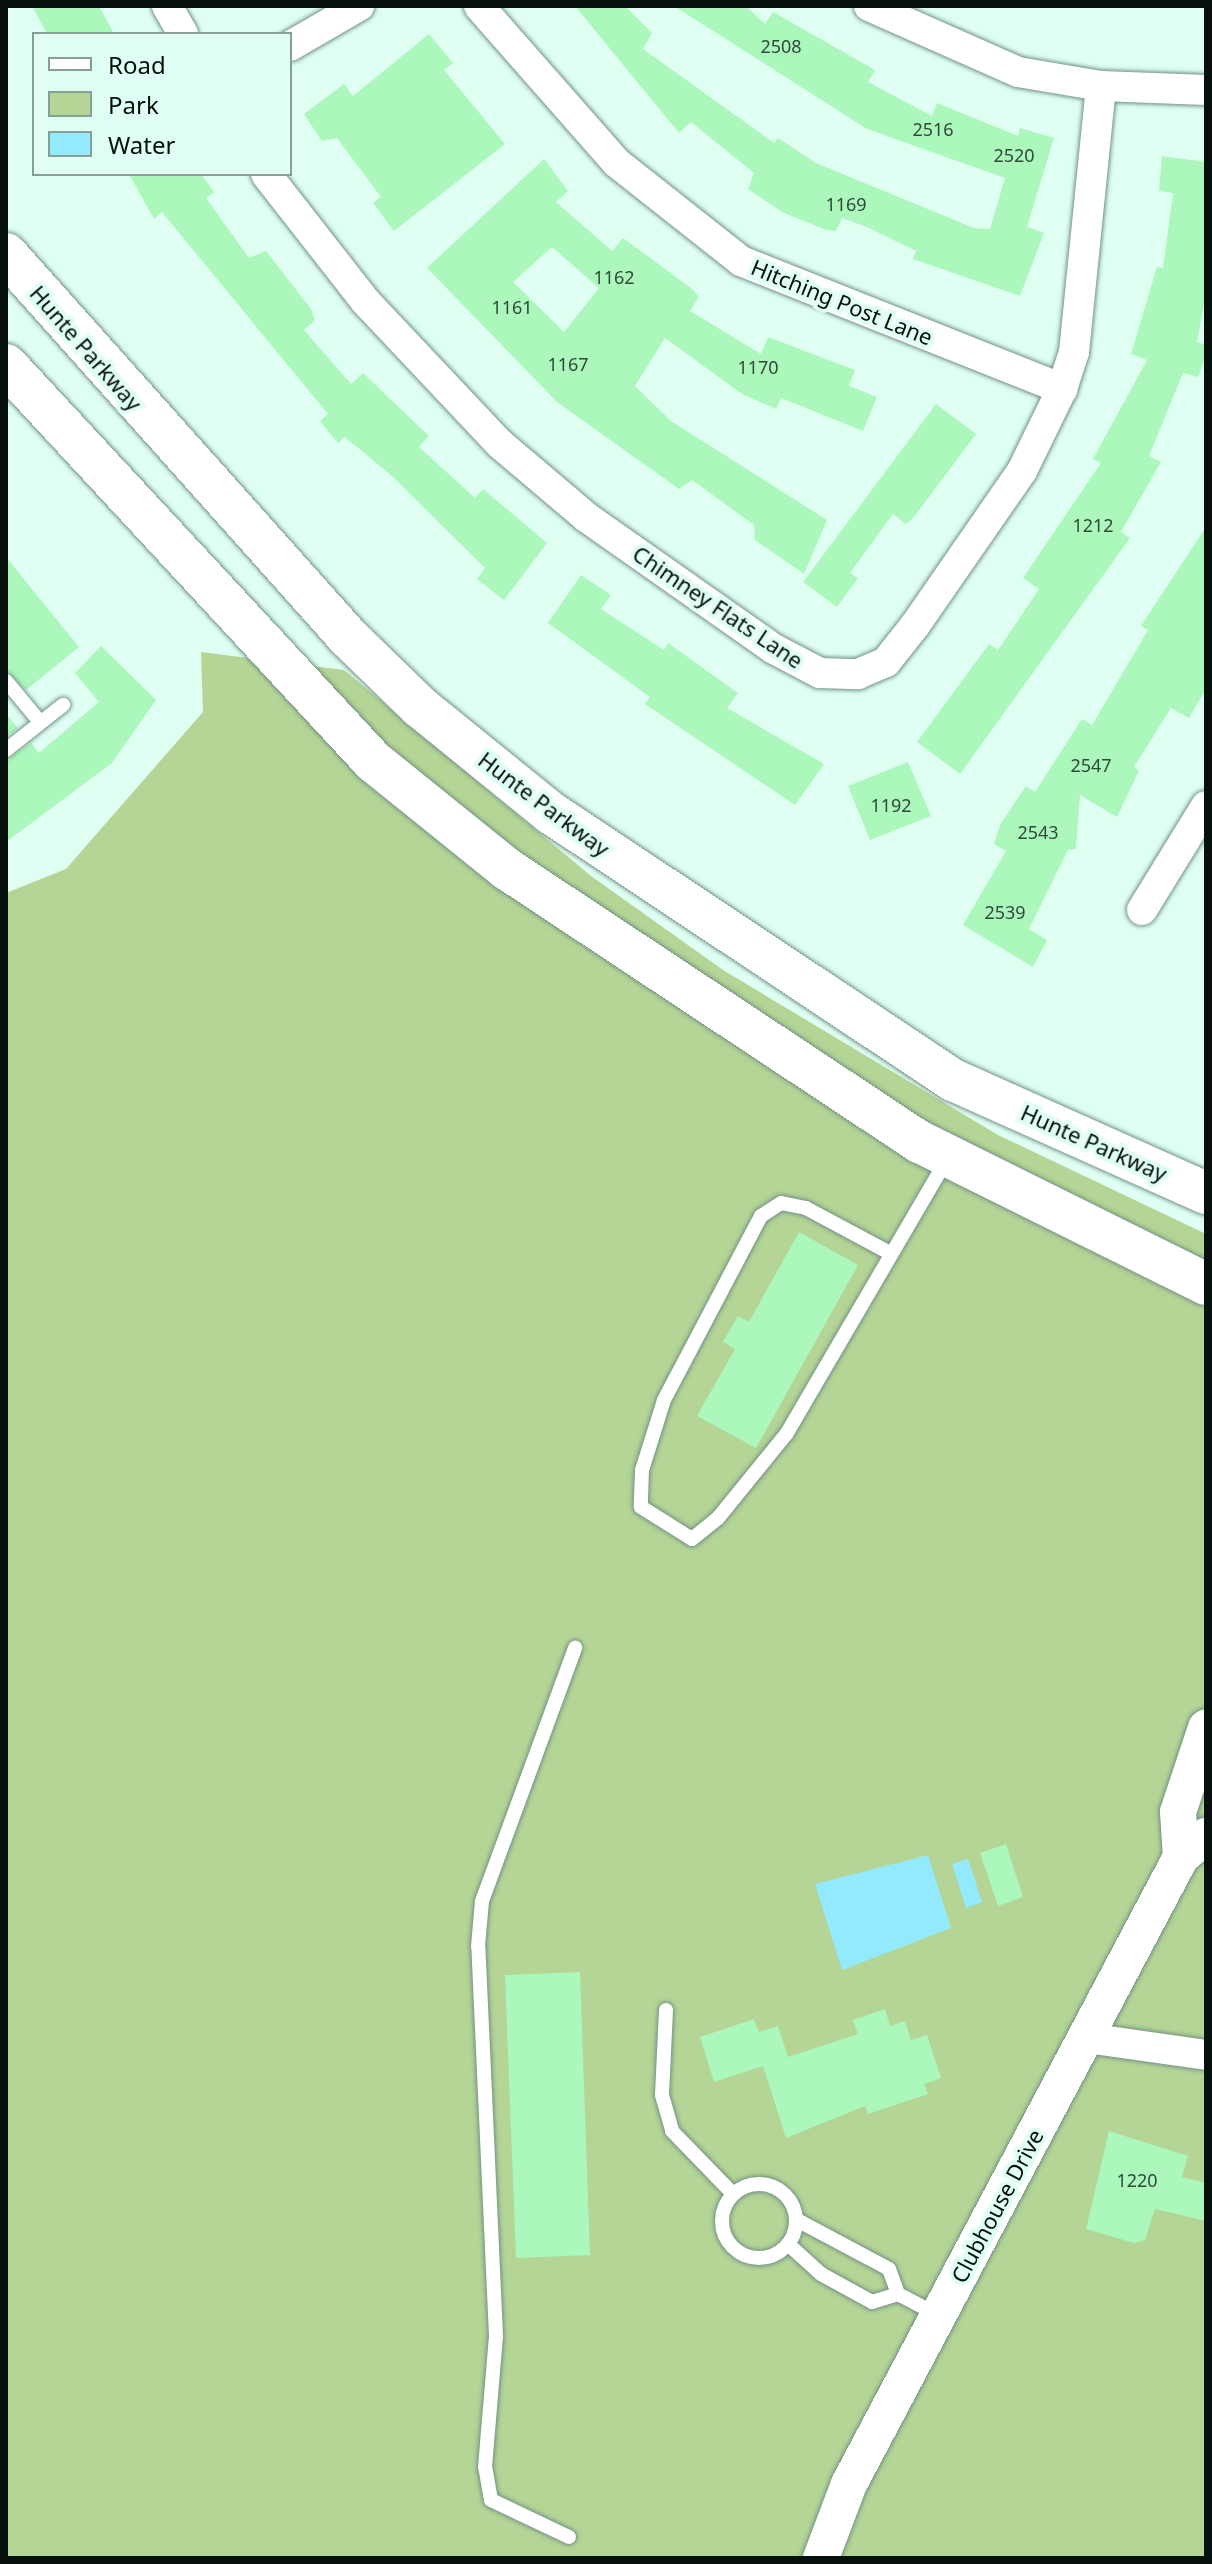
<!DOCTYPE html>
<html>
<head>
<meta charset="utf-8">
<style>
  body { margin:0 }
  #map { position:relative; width:1212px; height:2564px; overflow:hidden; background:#dffff3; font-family:"Noto Sans",sans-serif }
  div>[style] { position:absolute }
  .green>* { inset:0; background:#b4d595 }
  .water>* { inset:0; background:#92eafc }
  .building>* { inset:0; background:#abf7bc }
  .roads { filter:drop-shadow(0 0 2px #759287) drop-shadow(0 0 2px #759287) }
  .service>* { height:14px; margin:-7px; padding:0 7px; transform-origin:7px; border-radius:7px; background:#fff }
  .service>.ring { margin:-7px; padding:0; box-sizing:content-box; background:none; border:14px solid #fff; border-radius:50% }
  .minor>* { height:30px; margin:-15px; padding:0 15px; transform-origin:15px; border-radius:15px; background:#fff }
  .tertiary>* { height:36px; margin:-18px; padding:0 18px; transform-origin:18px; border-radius:18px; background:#fff }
  .secondary>* { height:42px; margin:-21px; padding:0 21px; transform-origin:21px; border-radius:21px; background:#fff }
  span { translate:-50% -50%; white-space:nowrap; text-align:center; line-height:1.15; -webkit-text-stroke:8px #dffff3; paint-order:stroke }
  .number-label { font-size:18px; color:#2f4a39 }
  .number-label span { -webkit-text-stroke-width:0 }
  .street-label { font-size:22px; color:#06100d }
  .frame { position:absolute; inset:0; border:8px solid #06100d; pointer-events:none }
  .legend { position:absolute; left:32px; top:32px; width:260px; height:144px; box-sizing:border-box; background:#dffff3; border:2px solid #889f97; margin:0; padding:10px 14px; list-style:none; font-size:24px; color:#06100d }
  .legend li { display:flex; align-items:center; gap:16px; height:40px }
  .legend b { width:40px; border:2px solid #889f97 }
</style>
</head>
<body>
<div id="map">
  <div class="green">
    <i style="clip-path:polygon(201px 652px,344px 670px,591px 876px,723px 970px,998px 1135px,1206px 1234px,1206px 2558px,6px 2558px,6px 893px,66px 869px,203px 712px)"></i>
  </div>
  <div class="water">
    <i style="clip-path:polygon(928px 1855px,951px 1928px,842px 1970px,815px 1884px)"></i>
    <i style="clip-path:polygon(968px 1859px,982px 1902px,966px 1908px,952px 1864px)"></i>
  </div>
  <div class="building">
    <i style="clip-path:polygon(32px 6px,99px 6px,114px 34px,47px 34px)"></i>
    <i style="clip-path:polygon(575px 6px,625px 6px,652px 33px,643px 49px,774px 143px,778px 138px,816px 163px,974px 228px,990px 229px,1005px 178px,867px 129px,674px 6px,746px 6px,765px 24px,773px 12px,875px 70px,868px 82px,932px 116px,937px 103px,1018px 136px,1020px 128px,1054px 138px,1027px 227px,1044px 233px,1020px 296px,913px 259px,916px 251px,867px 227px,842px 218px,836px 231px,826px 230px,782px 212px,748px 189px,754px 173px,691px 122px,679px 133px)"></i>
    <i style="clip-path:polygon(429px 34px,453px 63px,444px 70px,505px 144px,394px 231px,373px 203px,381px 197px,337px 138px,322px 141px,304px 114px,344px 84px,353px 96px)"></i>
    <i style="clip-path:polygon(1162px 156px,1206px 162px,1206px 293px,1197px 342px,1206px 345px,1206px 356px,1198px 377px,1183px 373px,1149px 456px,1161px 462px,1121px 532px,1130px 538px,960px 774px,917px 742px,989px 644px,998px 650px,1039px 589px,1023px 578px,1101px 463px,1093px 459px,1147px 360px,1131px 354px,1157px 267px,1163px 268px,1173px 193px,1159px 191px)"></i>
    <i style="clip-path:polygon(evenodd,544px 159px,568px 191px,556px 202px,612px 251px,623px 238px,691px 288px,699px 297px,690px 311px,761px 354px,768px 337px,855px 370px,849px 386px,877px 397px,863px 431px,781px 398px,776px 409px,742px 394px,665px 338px,635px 386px,671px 421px,827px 520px,804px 574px,755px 540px,754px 525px,692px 480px,679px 489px,557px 402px,427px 268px,544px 159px,552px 247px,599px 288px,564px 332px,513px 282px,552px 247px)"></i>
    <i style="clip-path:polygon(129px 174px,201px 174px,214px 192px,206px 198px,249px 258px,266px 251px,311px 309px,315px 320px,304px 330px,351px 384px,363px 373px,429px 436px,419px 447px,475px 498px,483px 489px,547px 543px,504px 600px,477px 579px,485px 568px,392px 476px,345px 437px,338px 443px,320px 421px,328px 414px,162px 212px,154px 219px)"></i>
    <i style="clip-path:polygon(936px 404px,976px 434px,914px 517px,906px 524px,893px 514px,850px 573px,858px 578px,837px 607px,803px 582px)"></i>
    <i style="clip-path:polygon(1206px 527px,1206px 689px,1189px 718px,1171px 708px,1134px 767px,1139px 771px,1117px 817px,1080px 795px,1076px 849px,1068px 850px,1029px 929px,1047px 940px,1033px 967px,963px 925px,1006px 851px,994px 844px,1000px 825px,1026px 786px,1035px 792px,1082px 719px,1092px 725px,1148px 630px,1141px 626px)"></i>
    <i style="clip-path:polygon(6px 557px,79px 647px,26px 690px,6px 671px)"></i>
    <i style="clip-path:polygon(581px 575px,611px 595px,601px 609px,664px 650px,668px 643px,738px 693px,727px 708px,824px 764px,795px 805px,645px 704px,650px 697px,548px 623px)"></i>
    <i style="clip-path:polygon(101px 646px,156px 700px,112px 763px,6px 842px,6px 760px,31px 743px,39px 753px,99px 702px,75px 673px)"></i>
    <i style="clip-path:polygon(6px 714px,18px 728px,6px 737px)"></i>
    <i style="clip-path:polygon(908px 762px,931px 816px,870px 840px,848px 786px)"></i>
    <i style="clip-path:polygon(799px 1232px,858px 1265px,756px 1448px,697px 1416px,735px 1349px,723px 1342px,738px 1316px,749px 1322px)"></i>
    <i style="clip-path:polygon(1006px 1844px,1023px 1897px,998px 1906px,980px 1853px)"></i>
    <i style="clip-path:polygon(580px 1972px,590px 2255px,516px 2258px,505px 1975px)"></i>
    <i style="clip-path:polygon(885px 2009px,890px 2026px,905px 2021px,911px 2040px,927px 2035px,941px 2078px,924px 2084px,928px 2094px,868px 2114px,865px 2106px,786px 2138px,763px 2066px,714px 2082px,700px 2037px,754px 2019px,759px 2032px,778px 2026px,788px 2057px,858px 2034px,853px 2020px)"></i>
    <i style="clip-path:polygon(1109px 2131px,1188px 2156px,1182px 2177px,1206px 2183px,1206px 2221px,1155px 2209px,1145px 2240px,1134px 2243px,1086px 2229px)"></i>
  </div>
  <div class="roads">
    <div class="service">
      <i style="left:6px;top:681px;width:53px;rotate:50.3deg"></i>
      <i style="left:6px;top:750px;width:73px;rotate:-38.3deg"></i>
      <i style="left:888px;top:1252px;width:93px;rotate:-151.8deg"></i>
      <i style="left:806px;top:1208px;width:25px;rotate:-169deg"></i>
      <i style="left:781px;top:1203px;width:24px;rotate:147deg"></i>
      <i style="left:761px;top:1216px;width:208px;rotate:117.8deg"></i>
      <i style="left:664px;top:1400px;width:73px;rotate:107.4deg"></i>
      <i style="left:642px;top:1470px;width:37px;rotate:92deg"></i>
      <i style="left:641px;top:1507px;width:60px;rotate:32.1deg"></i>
      <i style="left:692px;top:1539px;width:33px;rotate:-39deg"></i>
      <i style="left:718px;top:1518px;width:109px;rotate:-50.9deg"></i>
      <i style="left:787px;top:1433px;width:315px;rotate:-59.7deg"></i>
      <i style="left:666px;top:2010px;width:85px;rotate:92.7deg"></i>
      <i style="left:662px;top:2095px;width:37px;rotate:74deg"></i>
      <i style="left:672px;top:2131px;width:88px;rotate:45.9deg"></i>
      <i class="ring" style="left:722px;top:2184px;width:60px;height:60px"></i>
      <i style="left:797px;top:2220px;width:104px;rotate:28deg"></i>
      <i style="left:889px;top:2269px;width:27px;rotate:70deg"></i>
      <i style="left:898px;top:2294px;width:45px;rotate:27.7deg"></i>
      <i style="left:788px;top:2244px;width:45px;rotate:42.3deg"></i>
      <i style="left:821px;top:2274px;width:58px;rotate:28.8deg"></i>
      <i style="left:872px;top:2302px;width:27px;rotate:-17deg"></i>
      <i style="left:569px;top:2537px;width:86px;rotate:-154.6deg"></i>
      <i style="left:491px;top:2500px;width:34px;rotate:-100deg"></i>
      <i style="left:485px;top:2467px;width:131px;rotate:-85.2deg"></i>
      <i style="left:496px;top:2336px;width:390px;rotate:-92.6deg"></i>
      <i style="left:478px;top:1946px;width:45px;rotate:-84.9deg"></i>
      <i style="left:482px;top:1901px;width:270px;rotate:-69.8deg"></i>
    </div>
    <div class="minor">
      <i style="left:167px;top:6px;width:32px;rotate:60deg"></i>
      <i style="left:479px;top:6px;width:209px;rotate:48.7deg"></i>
      <i style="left:617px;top:163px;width:158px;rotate:38.3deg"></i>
      <i style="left:741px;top:261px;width:346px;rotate:21.7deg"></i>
      <i style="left:869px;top:6px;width:163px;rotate:23.9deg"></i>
      <i style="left:1018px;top:72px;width:84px;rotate:9.6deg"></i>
      <i style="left:1101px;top:86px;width:105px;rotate:2.2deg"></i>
      <i style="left:290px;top:46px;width:80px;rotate:-30.1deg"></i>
      <i style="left:266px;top:174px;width:162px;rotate:52deg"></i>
      <i style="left:366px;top:302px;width:195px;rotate:46.7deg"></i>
      <i style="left:500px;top:444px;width:113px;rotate:40.3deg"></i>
      <i style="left:586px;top:517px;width:230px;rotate:35.1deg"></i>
      <i style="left:774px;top:649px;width:52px;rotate:27.6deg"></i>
      <i style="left:820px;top:673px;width:38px;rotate:2deg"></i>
      <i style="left:858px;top:674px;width:30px;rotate:-23deg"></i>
      <i style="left:886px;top:662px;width:48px;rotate:-51.7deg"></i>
      <i style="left:916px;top:624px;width:186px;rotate:-55.3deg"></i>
      <i style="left:1022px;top:471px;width:91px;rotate:-64deg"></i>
      <i style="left:1062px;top:389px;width:39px;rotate:-72deg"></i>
      <i style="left:1074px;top:352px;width:267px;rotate:-84.2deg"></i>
      <i style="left:1142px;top:910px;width:122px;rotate:-58.4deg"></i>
      <i style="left:1087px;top:2038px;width:120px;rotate:8.1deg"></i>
    </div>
    <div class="tertiary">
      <i style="left:1181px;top:1857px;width:45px;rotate:-93.8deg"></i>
      <i style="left:1178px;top:1812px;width:89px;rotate:-71.6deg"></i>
      <i style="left:821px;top:2558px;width:79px;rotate:-69.3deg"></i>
      <i style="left:849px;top:2484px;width:709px;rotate:-62.1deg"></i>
      <i style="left:1181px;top:1857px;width:33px;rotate:-40deg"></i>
    </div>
    <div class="secondary">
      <i style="left:6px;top:254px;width:513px;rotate:48.24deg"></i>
      <i style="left:348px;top:637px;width:100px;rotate:44.2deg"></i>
      <i style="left:420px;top:707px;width:169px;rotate:39deg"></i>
      <i style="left:551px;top:813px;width:483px;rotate:33.6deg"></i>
      <i style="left:953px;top:1080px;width:277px;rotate:24.1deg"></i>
      <i style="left:6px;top:365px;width:540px;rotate:47.18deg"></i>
      <i style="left:373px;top:761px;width:172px;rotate:38.9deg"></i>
      <i style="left:507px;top:869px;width:495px;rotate:33.5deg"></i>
      <i style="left:920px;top:1142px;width:319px;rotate:26.4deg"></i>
    </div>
  </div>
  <div class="number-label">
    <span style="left:781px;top:46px">2508</span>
    <span style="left:933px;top:129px">2516</span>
    <span style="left:1014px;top:155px">2520</span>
    <span style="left:846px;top:204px">1169</span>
    <span style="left:614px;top:277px">1162</span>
    <span style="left:512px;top:307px">1161</span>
    <span style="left:568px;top:364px">1167</span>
    <span style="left:758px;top:367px">1170</span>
    <span style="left:1093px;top:525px">1212</span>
    <span style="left:1091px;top:765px">2547</span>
    <span style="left:891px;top:805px">1192</span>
    <span style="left:1038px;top:832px">2543</span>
    <span style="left:1005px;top:912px">2539</span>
    <span style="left:1137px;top:2180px">1220</span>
  </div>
  <div class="street-label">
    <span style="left:842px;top:302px;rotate:22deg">Hitching Post Lane</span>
    <span style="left:86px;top:348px;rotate:49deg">Hunte Parkway</span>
    <span style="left:718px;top:607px;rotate:34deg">Chimney Flats Lane</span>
    <span style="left:544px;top:804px;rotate:37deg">Hunte Parkway</span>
    <span style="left:1094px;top:1143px;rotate:24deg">Hunte Parkway</span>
    <span style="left:997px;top:2206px;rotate:-62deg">Clubhouse Drive</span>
  </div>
  <div class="frame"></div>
  <ul class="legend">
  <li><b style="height:10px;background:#fff"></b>Road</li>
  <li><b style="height:22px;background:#b4d595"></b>Park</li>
  <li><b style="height:22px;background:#92eafc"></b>Water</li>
  </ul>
</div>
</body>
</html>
